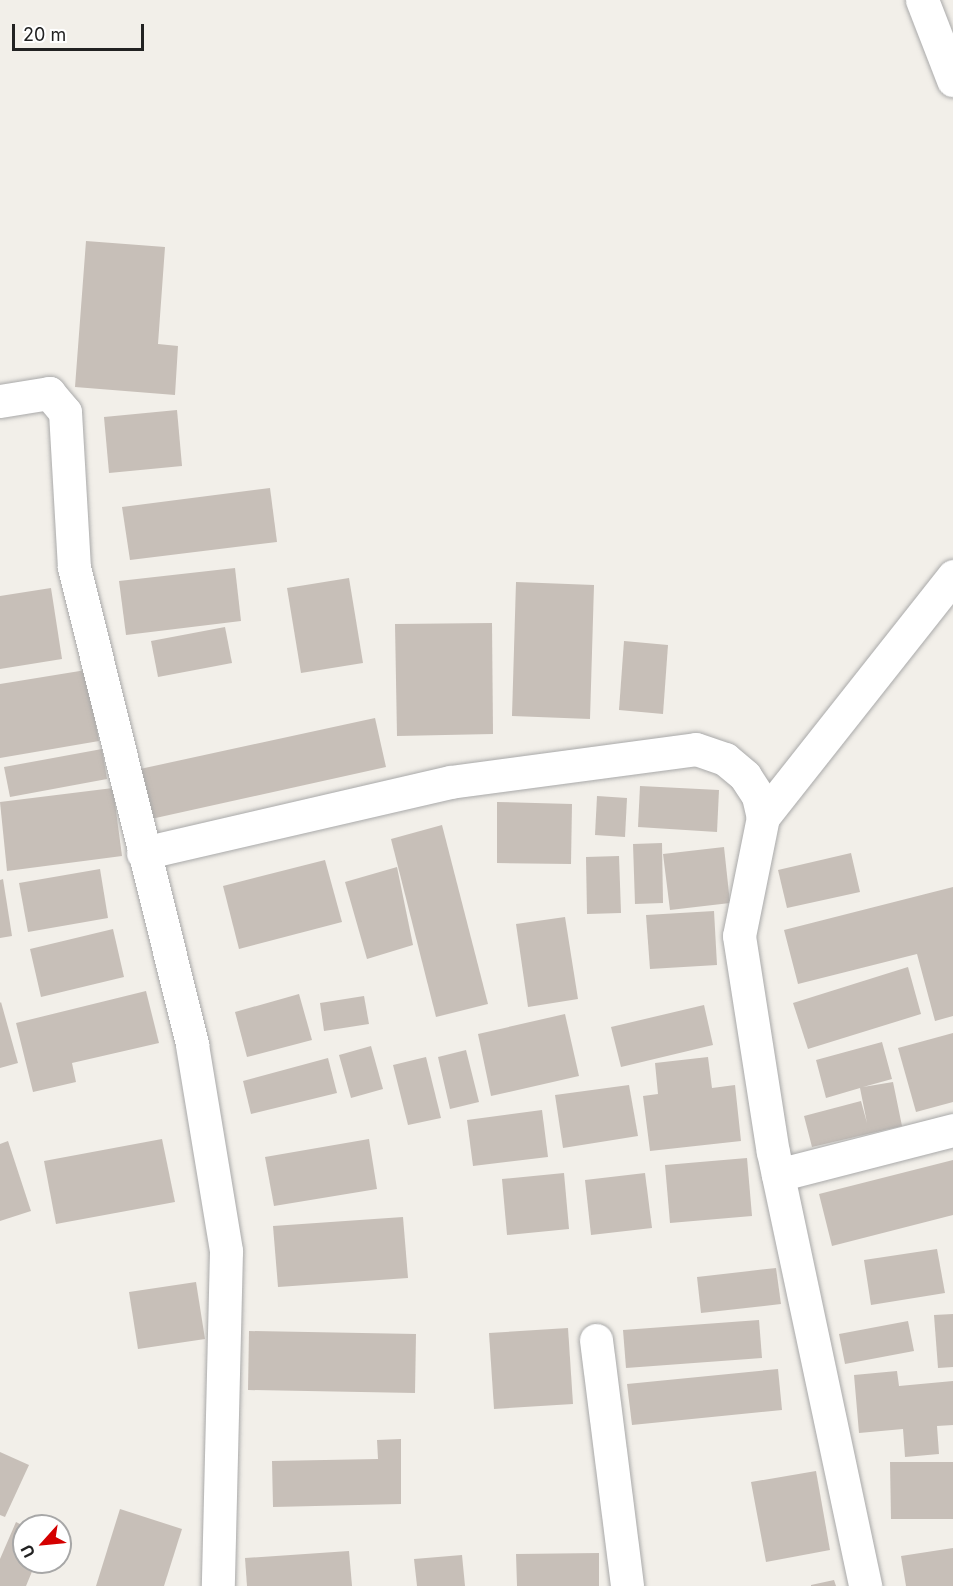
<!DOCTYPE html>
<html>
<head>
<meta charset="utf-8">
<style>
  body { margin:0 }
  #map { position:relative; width:953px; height:1586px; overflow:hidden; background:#f2efe9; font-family:Inter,sans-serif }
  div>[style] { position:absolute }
  .building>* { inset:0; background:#c7bfb8 }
  .roads { filter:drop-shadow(0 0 2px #a9a9a9) drop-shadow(0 0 2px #a9a9a9) }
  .street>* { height:33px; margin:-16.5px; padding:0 16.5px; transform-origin:16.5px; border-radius:16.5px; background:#fff }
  span { translate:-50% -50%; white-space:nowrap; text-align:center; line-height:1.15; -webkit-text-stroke:6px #fff; paint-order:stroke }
  .north { position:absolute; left:12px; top:1514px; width:60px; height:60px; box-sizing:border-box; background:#fff; border:2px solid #a7a7a7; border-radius:50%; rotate:243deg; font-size:16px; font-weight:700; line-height:24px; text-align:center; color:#222 }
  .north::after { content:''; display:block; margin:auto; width:21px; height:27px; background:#d40000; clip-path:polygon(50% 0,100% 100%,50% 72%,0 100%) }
  .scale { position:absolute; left:12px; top:24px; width:132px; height:27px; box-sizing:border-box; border:3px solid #222; border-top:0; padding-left:8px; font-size:18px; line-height:21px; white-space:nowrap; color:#222; -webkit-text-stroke:4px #fff; paint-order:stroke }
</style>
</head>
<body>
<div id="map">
  <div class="building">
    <i style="clip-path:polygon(86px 241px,165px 247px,158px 344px,178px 346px,175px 395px,75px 387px)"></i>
    <i style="clip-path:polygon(177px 410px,182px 466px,109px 473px,104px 417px)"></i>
    <i style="clip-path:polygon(270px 488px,277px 542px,130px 560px,122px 507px)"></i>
    <i style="clip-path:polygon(235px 568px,241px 621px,126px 635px,119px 581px)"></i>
    <i style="clip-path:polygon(349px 578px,363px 663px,301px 673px,287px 588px)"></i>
    <i style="clip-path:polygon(516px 582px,594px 585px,590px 719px,512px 716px)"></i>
    <i style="clip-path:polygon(51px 588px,62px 659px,0 669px,0 596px)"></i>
    <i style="clip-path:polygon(492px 623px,493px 734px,397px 736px,395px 624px)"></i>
    <i style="clip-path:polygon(225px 627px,232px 663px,158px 677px,151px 641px)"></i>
    <i style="clip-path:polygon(624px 641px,668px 645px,663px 714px,619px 710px)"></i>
    <i style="clip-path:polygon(86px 670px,99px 741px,0 758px,0 684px)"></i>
    <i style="clip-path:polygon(375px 718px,386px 767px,151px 819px,140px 769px)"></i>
    <i style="clip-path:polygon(102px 749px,107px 779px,10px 797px,4px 767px)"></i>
    <i style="clip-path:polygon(640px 786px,719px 790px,717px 832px,638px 827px)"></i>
    <i style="clip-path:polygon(113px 788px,122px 856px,7px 871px,0 802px)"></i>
    <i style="clip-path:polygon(597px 796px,627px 798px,625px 837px,595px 835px)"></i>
    <i style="clip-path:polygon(497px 802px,572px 804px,571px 864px,497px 863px)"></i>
    <i style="clip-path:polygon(442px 825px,488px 1004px,436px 1017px,391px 839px)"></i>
    <i style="clip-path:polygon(662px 843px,663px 903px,635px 904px,633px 844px)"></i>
    <i style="clip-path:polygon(724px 847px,730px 903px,670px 910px,663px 854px)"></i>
    <i style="clip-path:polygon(851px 853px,860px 892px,787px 908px,778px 870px)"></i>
    <i style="clip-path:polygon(619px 856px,621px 913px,587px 914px,586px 857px)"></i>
    <i style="clip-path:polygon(325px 860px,342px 922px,239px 949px,223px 886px)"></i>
    <i style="clip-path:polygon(397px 867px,413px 945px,367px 959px,345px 882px)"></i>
    <i style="clip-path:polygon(100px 869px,108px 918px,28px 932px,19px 883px)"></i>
    <i style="clip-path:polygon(3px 879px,12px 936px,0 938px,0 880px)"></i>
    <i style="clip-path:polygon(953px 887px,953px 1016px,935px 1021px,917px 954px,798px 984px,784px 930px)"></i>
    <i style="clip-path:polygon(714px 911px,717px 965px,650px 969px,646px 915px)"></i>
    <i style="clip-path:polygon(565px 917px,578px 999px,528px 1007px,516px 924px)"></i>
    <i style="clip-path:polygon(113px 929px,124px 977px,41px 997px,30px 949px)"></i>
    <i style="clip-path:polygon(908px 967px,921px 1014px,808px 1049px,793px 1003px)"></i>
    <i style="clip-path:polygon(146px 991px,159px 1043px,72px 1063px,76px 1082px,33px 1092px,16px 1023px)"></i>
    <i style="clip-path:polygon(299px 994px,312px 1040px,247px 1057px,235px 1012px)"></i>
    <i style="clip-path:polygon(364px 996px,369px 1024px,324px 1031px,320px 1003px)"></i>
    <i style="clip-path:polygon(1px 1002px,18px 1063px,0 1068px,0 1003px)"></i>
    <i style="clip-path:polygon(704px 1005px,713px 1045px,621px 1067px,611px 1027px)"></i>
    <i style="clip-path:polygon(565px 1014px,579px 1076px,491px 1096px,478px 1034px)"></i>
    <i style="clip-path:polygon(953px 1033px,953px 1102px,916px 1112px,898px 1048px)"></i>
    <i style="clip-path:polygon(882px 1042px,892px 1079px,863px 1087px,893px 1082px,902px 1126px,812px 1147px,804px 1116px,861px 1101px,867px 1123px,860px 1088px,826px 1098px,816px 1060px)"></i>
    <i style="clip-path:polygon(371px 1046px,383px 1089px,351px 1098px,339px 1055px)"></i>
    <i style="clip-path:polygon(466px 1050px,479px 1102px,450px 1109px,438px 1057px)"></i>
    <i style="clip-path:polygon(426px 1057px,441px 1118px,408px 1125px,393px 1065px)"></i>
    <i style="clip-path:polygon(708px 1057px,712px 1088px,735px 1085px,741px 1141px,650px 1151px,643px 1096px,658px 1094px,655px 1063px)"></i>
    <i style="clip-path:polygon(328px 1058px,337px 1093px,251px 1114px,243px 1081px)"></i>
    <i style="clip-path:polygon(629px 1085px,638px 1136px,563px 1148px,555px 1095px)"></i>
    <i style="clip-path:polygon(542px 1110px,548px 1157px,473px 1166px,467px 1120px)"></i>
    <i style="clip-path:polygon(162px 1139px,175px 1202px,56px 1224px,44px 1161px)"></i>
    <i style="clip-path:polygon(369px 1139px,377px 1189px,274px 1206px,265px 1157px)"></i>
    <i style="clip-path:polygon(8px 1141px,31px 1211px,0 1221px,0 1144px)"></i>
    <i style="clip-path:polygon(747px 1158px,752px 1216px,670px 1223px,665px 1165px)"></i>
    <i style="clip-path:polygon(953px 1160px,953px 1215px,832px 1246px,819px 1194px)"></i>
    <i style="clip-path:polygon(564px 1173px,569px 1229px,507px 1235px,502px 1179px)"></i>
    <i style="clip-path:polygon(645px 1173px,652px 1228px,591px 1235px,585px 1180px)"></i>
    <i style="clip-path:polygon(403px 1217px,408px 1278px,278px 1287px,273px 1226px)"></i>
    <i style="clip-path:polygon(937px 1249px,945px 1293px,871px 1305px,864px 1260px)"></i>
    <i style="clip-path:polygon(776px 1268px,781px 1304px,701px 1313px,697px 1277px)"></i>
    <i style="clip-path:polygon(196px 1282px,205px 1339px,138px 1349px,129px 1292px)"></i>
    <i style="clip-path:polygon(953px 1314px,953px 1367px,938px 1368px,934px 1315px)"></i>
    <i style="clip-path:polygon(759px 1320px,762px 1358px,626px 1368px,623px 1330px)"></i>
    <i style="clip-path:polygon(908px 1321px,914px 1351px,845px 1364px,839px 1334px)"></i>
    <i style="clip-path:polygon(568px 1328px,573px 1404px,494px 1409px,489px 1333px)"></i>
    <i style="clip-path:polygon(249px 1331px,416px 1334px,415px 1393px,248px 1390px)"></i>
    <i style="clip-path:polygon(778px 1369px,782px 1410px,632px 1425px,627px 1384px)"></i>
    <i style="clip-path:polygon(897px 1371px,899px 1386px,953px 1381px,953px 1425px,937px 1426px,939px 1454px,905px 1457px,903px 1429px,859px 1433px,854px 1375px)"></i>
    <i style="clip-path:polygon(401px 1439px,401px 1504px,273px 1507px,272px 1461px,378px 1459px,377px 1440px)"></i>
    <i style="clip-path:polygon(0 1452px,29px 1465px,5px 1517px,0 1515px)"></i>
    <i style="clip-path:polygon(890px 1462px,953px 1462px,953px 1519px,891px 1519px)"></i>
    <i style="clip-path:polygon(816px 1471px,830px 1550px,766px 1562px,751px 1482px)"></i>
    <i style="clip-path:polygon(120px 1509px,182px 1529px,164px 1586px,96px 1586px)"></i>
    <i style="clip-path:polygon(16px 1522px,24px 1526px,24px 1562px,36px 1562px,26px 1586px,0 1586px,0 1559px)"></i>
    <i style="clip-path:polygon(953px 1548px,953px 1586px,906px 1586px,901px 1556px)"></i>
    <i style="clip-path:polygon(349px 1551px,352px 1586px,247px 1586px,245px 1558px)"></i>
    <i style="clip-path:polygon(599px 1553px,599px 1586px,517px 1586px,516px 1554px)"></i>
    <i style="clip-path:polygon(462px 1555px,465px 1586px,417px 1586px,414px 1559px)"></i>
    <i style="clip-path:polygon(834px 1580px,836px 1586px,811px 1586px,811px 1585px)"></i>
  </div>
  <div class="roads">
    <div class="street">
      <i style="left:922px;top:0;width:86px;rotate:68.8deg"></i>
      <i style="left:0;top:401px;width:50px;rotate:-9.3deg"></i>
      <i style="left:49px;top:393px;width:25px;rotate:50deg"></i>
      <i style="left:65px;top:412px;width:155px;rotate:86.7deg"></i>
      <i style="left:74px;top:567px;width:492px;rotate:76.1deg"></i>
      <i style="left:192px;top:1045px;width:209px;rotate:80.6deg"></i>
      <i style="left:226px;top:1251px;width:335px;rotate:91.4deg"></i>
      <i style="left:763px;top:817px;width:307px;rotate:-51.7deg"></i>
      <i style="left:143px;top:853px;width:315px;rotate:-13deg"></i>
      <i style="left:450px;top:782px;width:248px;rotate:-7.6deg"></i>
      <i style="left:696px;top:749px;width:31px;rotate:19deg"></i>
      <i style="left:725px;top:759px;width:26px;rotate:40deg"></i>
      <i style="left:745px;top:776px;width:24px;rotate:57deg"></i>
      <i style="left:758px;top:796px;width:22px;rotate:77deg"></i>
      <i style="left:763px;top:817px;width:121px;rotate:101.4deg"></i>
      <i style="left:739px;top:936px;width:219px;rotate:81.1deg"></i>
      <i style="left:773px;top:1152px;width:444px;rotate:78deg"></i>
      <i style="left:778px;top:1175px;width:181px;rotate:-14.4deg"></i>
      <i style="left:596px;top:1340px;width:248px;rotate:82.8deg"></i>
    </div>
  </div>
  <div class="north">U</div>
  <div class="scale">20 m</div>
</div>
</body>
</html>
